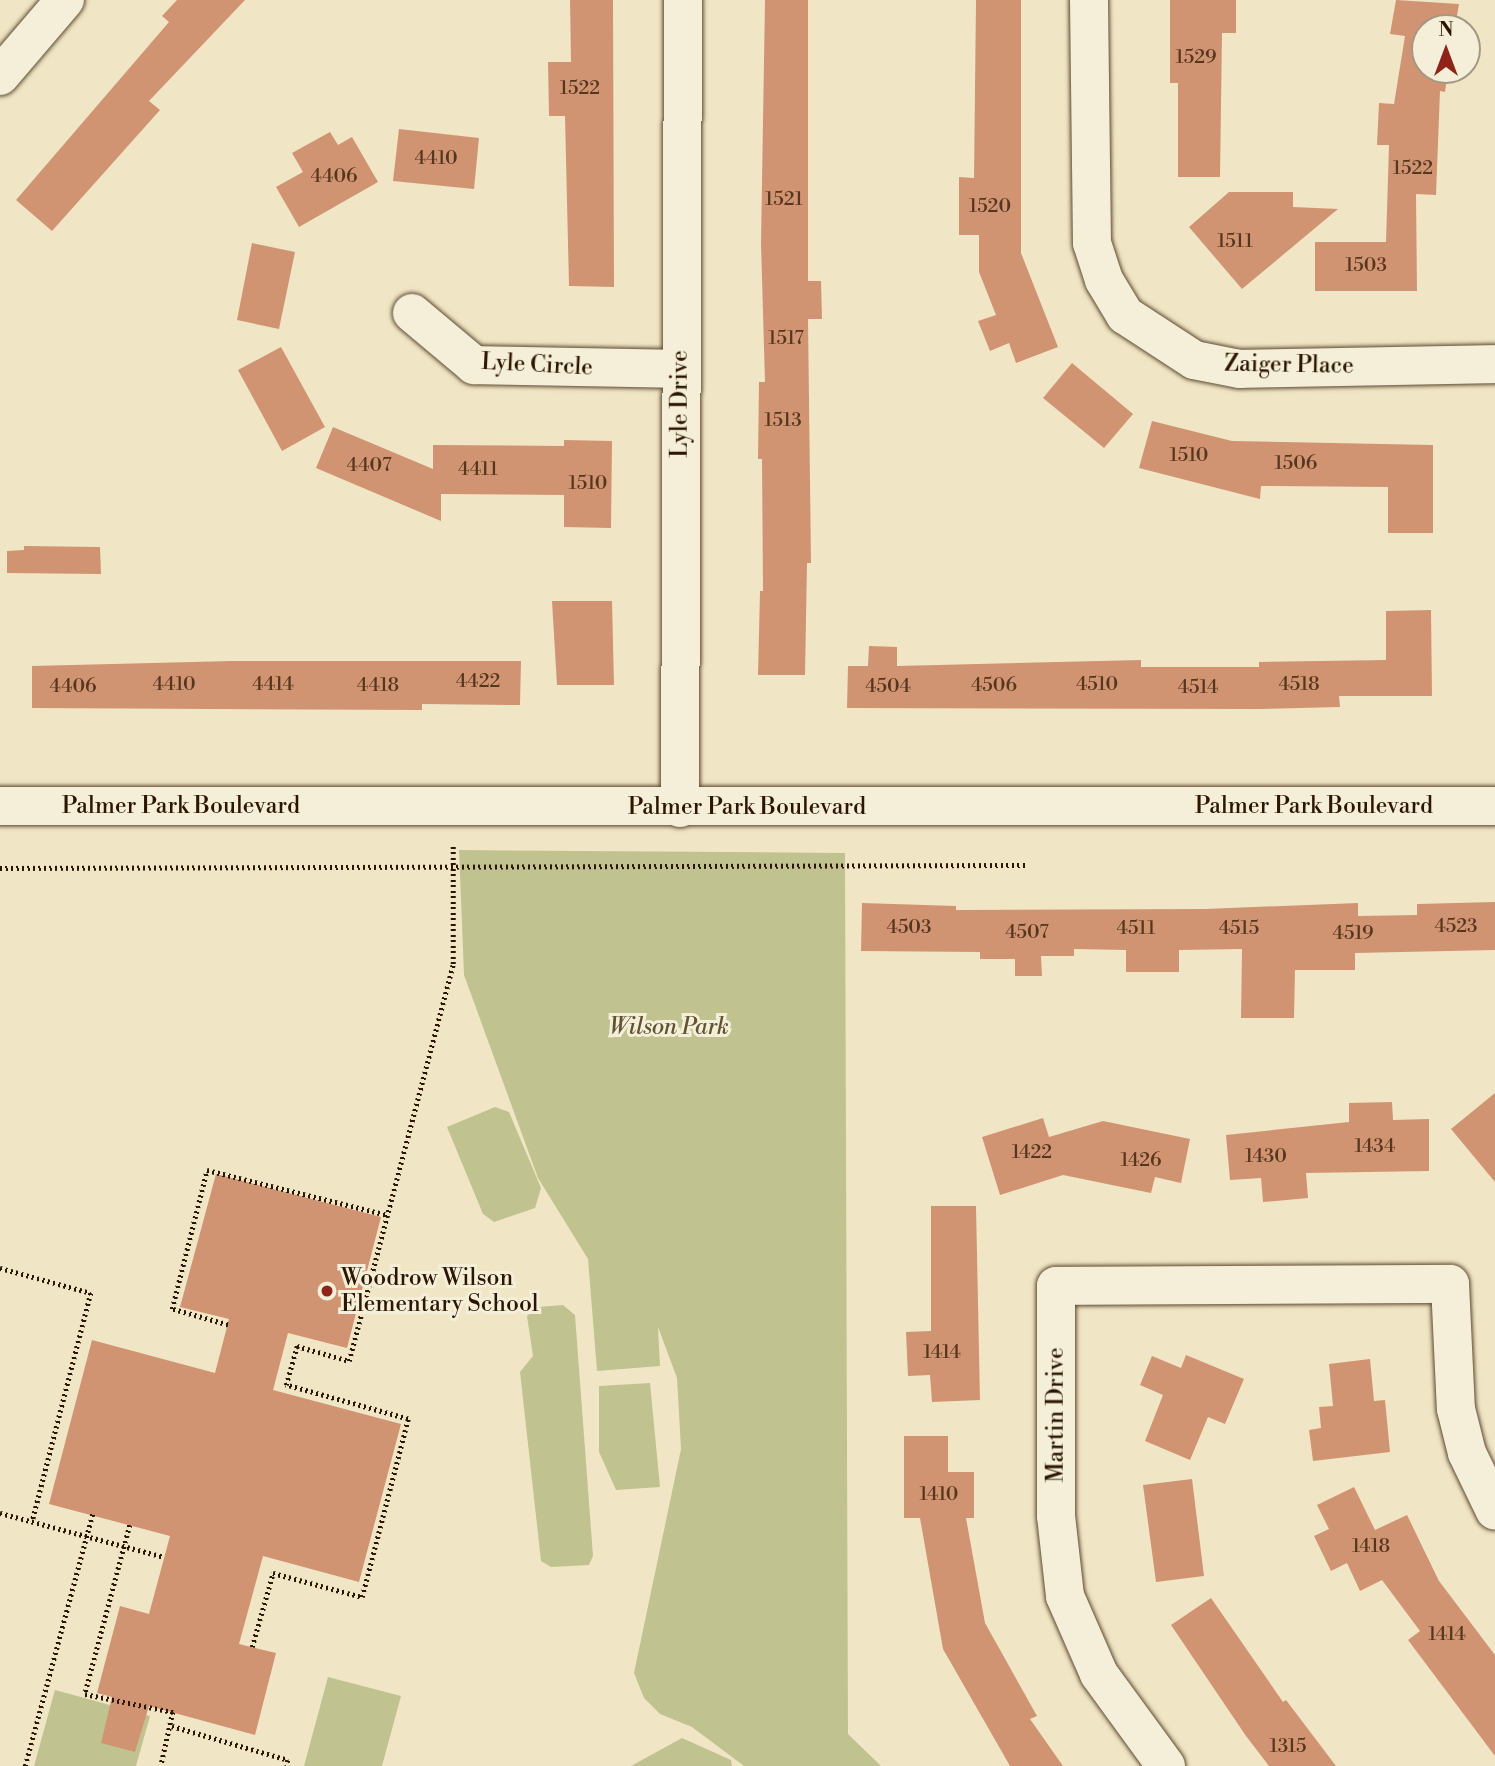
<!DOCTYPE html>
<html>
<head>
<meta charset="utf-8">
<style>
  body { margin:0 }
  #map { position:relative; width:1495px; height:1766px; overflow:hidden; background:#f0e6c5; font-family:"Libre Bodoni",serif }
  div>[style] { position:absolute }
  .green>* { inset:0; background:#c0c390 }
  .building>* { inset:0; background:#d09473 }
  .path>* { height:4.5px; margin-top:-2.25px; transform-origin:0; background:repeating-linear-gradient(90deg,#2d1600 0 2px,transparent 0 5.5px) }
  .roads { filter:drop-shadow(0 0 2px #5e4a31) drop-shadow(0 0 2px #5e4a31) }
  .minor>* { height:38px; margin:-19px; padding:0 19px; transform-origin:19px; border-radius:19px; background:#f5efd9 }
  .secondary>* { height:38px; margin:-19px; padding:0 19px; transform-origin:19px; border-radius:19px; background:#f5efd9 }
  .dots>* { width:19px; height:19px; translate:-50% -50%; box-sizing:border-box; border:4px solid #f5efd9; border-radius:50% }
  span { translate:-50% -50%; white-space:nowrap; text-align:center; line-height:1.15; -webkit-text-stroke:6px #f5efd9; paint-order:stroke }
  .number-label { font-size:19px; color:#56361d }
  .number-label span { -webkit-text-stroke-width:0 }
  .street-label { font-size:23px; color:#2d1600 }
  .park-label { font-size:23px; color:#605332; font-style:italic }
  .poi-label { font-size:23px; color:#2d1600 }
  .left { translate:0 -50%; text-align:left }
  .north { position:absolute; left:1411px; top:14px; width:70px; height:70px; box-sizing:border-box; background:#f5efd9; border:2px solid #a59882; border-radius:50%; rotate:0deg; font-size:19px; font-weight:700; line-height:28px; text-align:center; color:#2d1600 }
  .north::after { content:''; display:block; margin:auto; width:24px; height:32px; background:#8f2418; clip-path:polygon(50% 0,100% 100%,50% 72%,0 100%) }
</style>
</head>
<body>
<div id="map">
  <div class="green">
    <i style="clip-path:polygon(459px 850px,845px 853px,848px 1734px,881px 1766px,744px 1766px,692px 1727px,660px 1714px,644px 1698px,634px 1673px,681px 1449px,677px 1378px,658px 1327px,660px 1366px,597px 1371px,588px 1259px,538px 1178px,464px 975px)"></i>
    <i style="clip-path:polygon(495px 1107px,509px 1112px,541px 1188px,535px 1208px,494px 1222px,483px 1214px,447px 1127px)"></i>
    <i style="clip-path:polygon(563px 1305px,575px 1315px,593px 1556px,589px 1565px,551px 1567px,541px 1561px,520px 1372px,533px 1356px,527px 1316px,538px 1307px)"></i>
    <i style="clip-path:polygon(650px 1383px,660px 1487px,616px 1490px,599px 1452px,599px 1386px)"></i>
    <i style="clip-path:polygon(328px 1677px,401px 1696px,382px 1766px,304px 1766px)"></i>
    <i style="clip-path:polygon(55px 1690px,150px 1716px,136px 1766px,34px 1766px)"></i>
    <i style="clip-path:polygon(682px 1738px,731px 1760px,732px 1766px,631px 1766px)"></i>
  </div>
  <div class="building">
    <i style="clip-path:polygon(177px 0,245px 0,149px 101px,160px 110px,52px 231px,16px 200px,169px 22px,162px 16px)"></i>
    <i style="clip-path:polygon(570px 0,613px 0,614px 287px,569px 286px,565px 116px,549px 116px,548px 62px,571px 62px)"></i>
    <i style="clip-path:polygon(765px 0,808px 0,808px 281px,821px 281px,822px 319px,808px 319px,811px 563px,807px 563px,805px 675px,758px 675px,760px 591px,763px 591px,762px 459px,758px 459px,759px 382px,765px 382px,761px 243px)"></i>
    <i style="clip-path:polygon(976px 0,1021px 0,1021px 253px,1058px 347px,1016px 363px,1009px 343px,990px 351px,978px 321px,996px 315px,979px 272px,979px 235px,959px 235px,959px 177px,974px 178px)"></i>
    <i style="clip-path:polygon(1170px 0,1236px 0,1236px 33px,1222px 33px,1220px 177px,1178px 177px,1178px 83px,1170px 83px)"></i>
    <i style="clip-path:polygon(1396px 0,1459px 4px,1455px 28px,1425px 28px,1425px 70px,1448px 70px,1445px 92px,1440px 91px,1436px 195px,1416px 194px,1417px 291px,1315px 291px,1315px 242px,1386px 242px,1389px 145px,1377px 145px,1379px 103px,1394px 104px,1405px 36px,1390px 34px)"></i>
    <i style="clip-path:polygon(399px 129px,479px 138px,474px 189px,393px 181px)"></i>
    <i style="clip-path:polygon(330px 132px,338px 145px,352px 137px,378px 182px,299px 227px,276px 187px,303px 172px,292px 153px)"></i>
    <i style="clip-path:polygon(1229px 192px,1293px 192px,1293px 207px,1338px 209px,1242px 289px,1189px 227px)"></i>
    <i style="clip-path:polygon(252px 243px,295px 252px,279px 329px,237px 320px)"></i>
    <i style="clip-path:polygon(281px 347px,325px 427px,282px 451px,238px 370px)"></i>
    <i style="clip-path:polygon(1072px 363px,1133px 414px,1104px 448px,1043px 398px)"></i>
    <i style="clip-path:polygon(1152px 421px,1232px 441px,1433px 445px,1433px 533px,1388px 533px,1388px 487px,1261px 486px,1260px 499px,1139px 468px)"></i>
    <i style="clip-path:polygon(333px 427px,433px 469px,433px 445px,564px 446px,564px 440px,612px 441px,611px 528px,564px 527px,564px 495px,441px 494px,441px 521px,316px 468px)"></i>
    <i style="clip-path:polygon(24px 546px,100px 547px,101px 574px,7px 573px,7px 551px,24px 550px)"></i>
    <i style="clip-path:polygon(552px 601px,612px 601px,614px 685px,557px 685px)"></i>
    <i style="clip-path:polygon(1431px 610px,1432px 696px,1339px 696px,1340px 707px,1259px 709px,847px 708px,848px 666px,868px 666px,869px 646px,897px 647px,897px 666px,1141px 660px,1141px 667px,1259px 667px,1259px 662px,1386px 660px,1386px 611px)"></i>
    <i style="clip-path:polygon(232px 661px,521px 661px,520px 705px,422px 704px,422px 710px,32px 708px,32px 666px)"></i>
    <i style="clip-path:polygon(1495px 902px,1495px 950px,1355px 953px,1355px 970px,1295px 970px,1294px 1018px,1241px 1018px,1242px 949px,1179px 950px,1179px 972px,1126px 972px,1126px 950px,1074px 949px,1074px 956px,1041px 956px,1042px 976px,1015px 976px,1015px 959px,980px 959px,980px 952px,861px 951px,862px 903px,956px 906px,956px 910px,1205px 909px,1358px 903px,1358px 916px,1417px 915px,1417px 904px)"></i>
    <i style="clip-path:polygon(1495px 1093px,1495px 1182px,1451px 1129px)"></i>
    <i style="clip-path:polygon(1392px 1102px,1393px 1120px,1429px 1119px,1429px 1171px,1306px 1173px,1308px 1198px,1263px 1202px,1261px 1178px,1230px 1180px,1226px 1135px,1349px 1122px,1349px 1103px)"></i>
    <i style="clip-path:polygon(1043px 1118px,1049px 1137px,1103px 1121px,1190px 1139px,1181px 1183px,1155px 1177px,1151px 1193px,1063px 1175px,1000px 1195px,982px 1137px)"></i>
    <i style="clip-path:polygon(216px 1174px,381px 1217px,347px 1348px,288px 1333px,273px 1390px,401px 1424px,359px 1582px,263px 1556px,239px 1644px,276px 1653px,255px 1735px,149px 1706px,135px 1752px,101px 1743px,112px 1697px,97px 1693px,120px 1606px,149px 1614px,170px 1536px,49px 1504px,92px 1340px,215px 1373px,229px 1319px,180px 1307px)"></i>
    <i style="clip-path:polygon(931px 1206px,976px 1206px,980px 1400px,932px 1402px,930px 1375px,908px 1376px,906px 1332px,931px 1331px)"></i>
    <i style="clip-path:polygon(1186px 1355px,1244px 1379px,1225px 1424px,1208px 1417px,1190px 1460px,1145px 1441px,1163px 1395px,1140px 1385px,1152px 1356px,1181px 1368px)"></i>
    <i style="clip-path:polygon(1370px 1359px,1374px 1401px,1385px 1400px,1390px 1452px,1313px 1461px,1309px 1430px,1321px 1428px,1319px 1407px,1333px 1406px,1329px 1364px)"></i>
    <i style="clip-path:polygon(904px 1436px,948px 1436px,948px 1472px,974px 1472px,974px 1518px,966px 1518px,985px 1623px,1037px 1716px,1030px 1719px,1063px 1766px,1010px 1766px,943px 1649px,920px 1518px,904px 1518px)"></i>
    <i style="clip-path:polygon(1192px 1479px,1204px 1576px,1156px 1582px,1143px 1485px)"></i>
    <i style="clip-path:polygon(1354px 1487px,1375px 1530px,1407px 1515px,1439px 1581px,1495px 1655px,1495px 1756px,1408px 1640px,1420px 1631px,1382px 1580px,1360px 1591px,1347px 1563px,1331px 1571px,1314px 1536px,1329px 1529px,1317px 1505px)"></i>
    <i style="clip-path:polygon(1211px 1598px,1283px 1702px,1286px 1700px,1336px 1766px,1269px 1766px,1246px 1736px,1171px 1625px)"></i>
  </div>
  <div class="path">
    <i style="left:0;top:868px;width:1026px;rotate:-0.17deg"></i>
    <i style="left:0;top:1268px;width:94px;rotate:15.4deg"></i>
    <i style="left:91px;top:1293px;width:236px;rotate:104.4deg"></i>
    <i style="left:228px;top:1325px;width:58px;rotate:-164.1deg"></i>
    <i style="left:172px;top:1309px;width:143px;rotate:-75.9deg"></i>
    <i style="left:207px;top:1170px;width:186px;rotate:14deg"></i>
    <i style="left:0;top:1513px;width:170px;rotate:15deg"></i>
    <i style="left:130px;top:1525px;width:175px;rotate:104.9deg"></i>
    <i style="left:85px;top:1694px;width:90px;rotate:11.6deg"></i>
    <i style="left:173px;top:1712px;width:55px;rotate:102.5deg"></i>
    <i style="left:252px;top:1647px;width:77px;rotate:-74.2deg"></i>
    <i style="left:273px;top:1573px;width:92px;rotate:15.1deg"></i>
    <i style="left:362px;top:1597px;width:184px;rotate:-75.5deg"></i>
    <i style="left:408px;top:1419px;width:127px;rotate:-164.4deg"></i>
    <i style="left:286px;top:1385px;width:41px;rotate:-74.2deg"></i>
    <i style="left:297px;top:1346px;width:54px;rotate:16.1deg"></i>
    <i style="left:349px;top:1361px;width:410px;rotate:-75.3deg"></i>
    <i style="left:453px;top:964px;width:121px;rotate:-90deg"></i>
    <i style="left:172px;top:1726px;width:121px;rotate:16.3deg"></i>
    <i style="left:288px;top:1760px;width:6px;rotate:108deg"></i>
    <i style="left:25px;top:1766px;width:262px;rotate:-75deg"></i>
  </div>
  <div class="roads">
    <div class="minor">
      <i style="left:1089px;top:0;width:243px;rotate:89.3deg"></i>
      <i style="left:1092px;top:243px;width:39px;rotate:72deg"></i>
      <i style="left:1104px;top:280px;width:41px;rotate:59deg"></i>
      <i style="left:1125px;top:315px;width:82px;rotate:33.1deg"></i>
      <i style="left:1194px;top:360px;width:47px;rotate:11.1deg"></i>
      <i style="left:1240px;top:369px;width:255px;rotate:-1.1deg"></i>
      <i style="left:0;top:76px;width:100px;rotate:-49.5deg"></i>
      <i style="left:412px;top:313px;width:81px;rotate:40deg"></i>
      <i style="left:474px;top:365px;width:206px;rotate:1.1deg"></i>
      <i style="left:680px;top:808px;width:808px;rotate:-89.79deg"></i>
      <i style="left:1166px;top:1766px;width:114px;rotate:-126.1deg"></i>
      <i style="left:1099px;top:1674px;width:85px;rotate:-113.6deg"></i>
      <i style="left:1065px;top:1596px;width:81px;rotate:-96.4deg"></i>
      <i style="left:1056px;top:1516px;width:230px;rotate:-90deg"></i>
      <i style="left:1056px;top:1286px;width:394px;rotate:-0.3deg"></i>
      <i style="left:1450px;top:1284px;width:125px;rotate:87.3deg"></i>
      <i style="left:1456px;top:1409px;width:45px;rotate:76deg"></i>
      <i style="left:1467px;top:1453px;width:64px;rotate:64.2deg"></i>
    </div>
    <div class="secondary">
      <i style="left:0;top:806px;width:1495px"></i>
    </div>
  </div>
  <div class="dots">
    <i style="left:327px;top:1291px;background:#8f2418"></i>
  </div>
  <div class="number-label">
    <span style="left:1196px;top:58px">1529</span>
    <span style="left:580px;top:89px">1522</span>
    <span style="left:436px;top:159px">4410</span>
    <span style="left:1413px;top:169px">1522</span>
    <span style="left:334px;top:177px">4406</span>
    <span style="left:784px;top:200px">1521</span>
    <span style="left:990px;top:207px">1520</span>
    <span style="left:1235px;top:242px">1511</span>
    <span style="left:1366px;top:266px">1503</span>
    <span style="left:786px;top:339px">1517</span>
    <span style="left:783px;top:421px">1513</span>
    <span style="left:1189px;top:456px">1510</span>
    <span style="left:1296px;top:464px">1506</span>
    <span style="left:369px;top:466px">4407</span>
    <span style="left:478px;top:470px">4411</span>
    <span style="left:588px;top:484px">1510</span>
    <span style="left:478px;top:682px">4422</span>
    <span style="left:174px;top:685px">4410</span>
    <span style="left:273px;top:685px">4414</span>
    <span style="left:1097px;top:685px">4510</span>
    <span style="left:1299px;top:685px">4518</span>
    <span style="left:378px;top:686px">4418</span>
    <span style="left:994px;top:686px">4506</span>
    <span style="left:73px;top:687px">4406</span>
    <span style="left:888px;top:687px">4504</span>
    <span style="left:1198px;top:688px">4514</span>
    <span style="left:1456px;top:927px">4523</span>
    <span style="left:909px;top:928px">4503</span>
    <span style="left:1136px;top:929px">4511</span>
    <span style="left:1239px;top:929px">4515</span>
    <span style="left:1027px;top:933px">4507</span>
    <span style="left:1353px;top:934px">4519</span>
    <span style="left:1375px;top:1147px">1434</span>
    <span style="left:1032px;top:1153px">1422</span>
    <span style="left:1266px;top:1157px">1430</span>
    <span style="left:1141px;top:1161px">1426</span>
    <span style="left:942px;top:1353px">1414</span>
    <span style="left:939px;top:1495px">1410</span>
    <span style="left:1371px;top:1547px">1418</span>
    <span style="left:1447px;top:1635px">1414</span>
    <span style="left:1288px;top:1747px">1315</span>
  </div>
  <div class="street-label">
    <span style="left:537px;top:365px;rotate:3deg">Lyle Circle</span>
    <span style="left:1289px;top:365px;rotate:1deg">Zaiger Place</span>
    <span style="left:680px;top:404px;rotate:-90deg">Lyle Drive</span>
    <span style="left:181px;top:806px">Palmer Park Boulevard</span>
    <span style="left:1314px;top:806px">Palmer Park Boulevard</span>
    <span style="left:747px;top:807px">Palmer Park Boulevard</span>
    <span style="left:1056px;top:1415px;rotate:-90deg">Martin Drive</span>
  </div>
  <div class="park-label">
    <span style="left:669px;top:1027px">Wilson Park</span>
  </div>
  <div class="poi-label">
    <span class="left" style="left:341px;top:1291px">Woodrow Wilson<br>Elementary School</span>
  </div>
  <div class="north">N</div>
</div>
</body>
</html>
